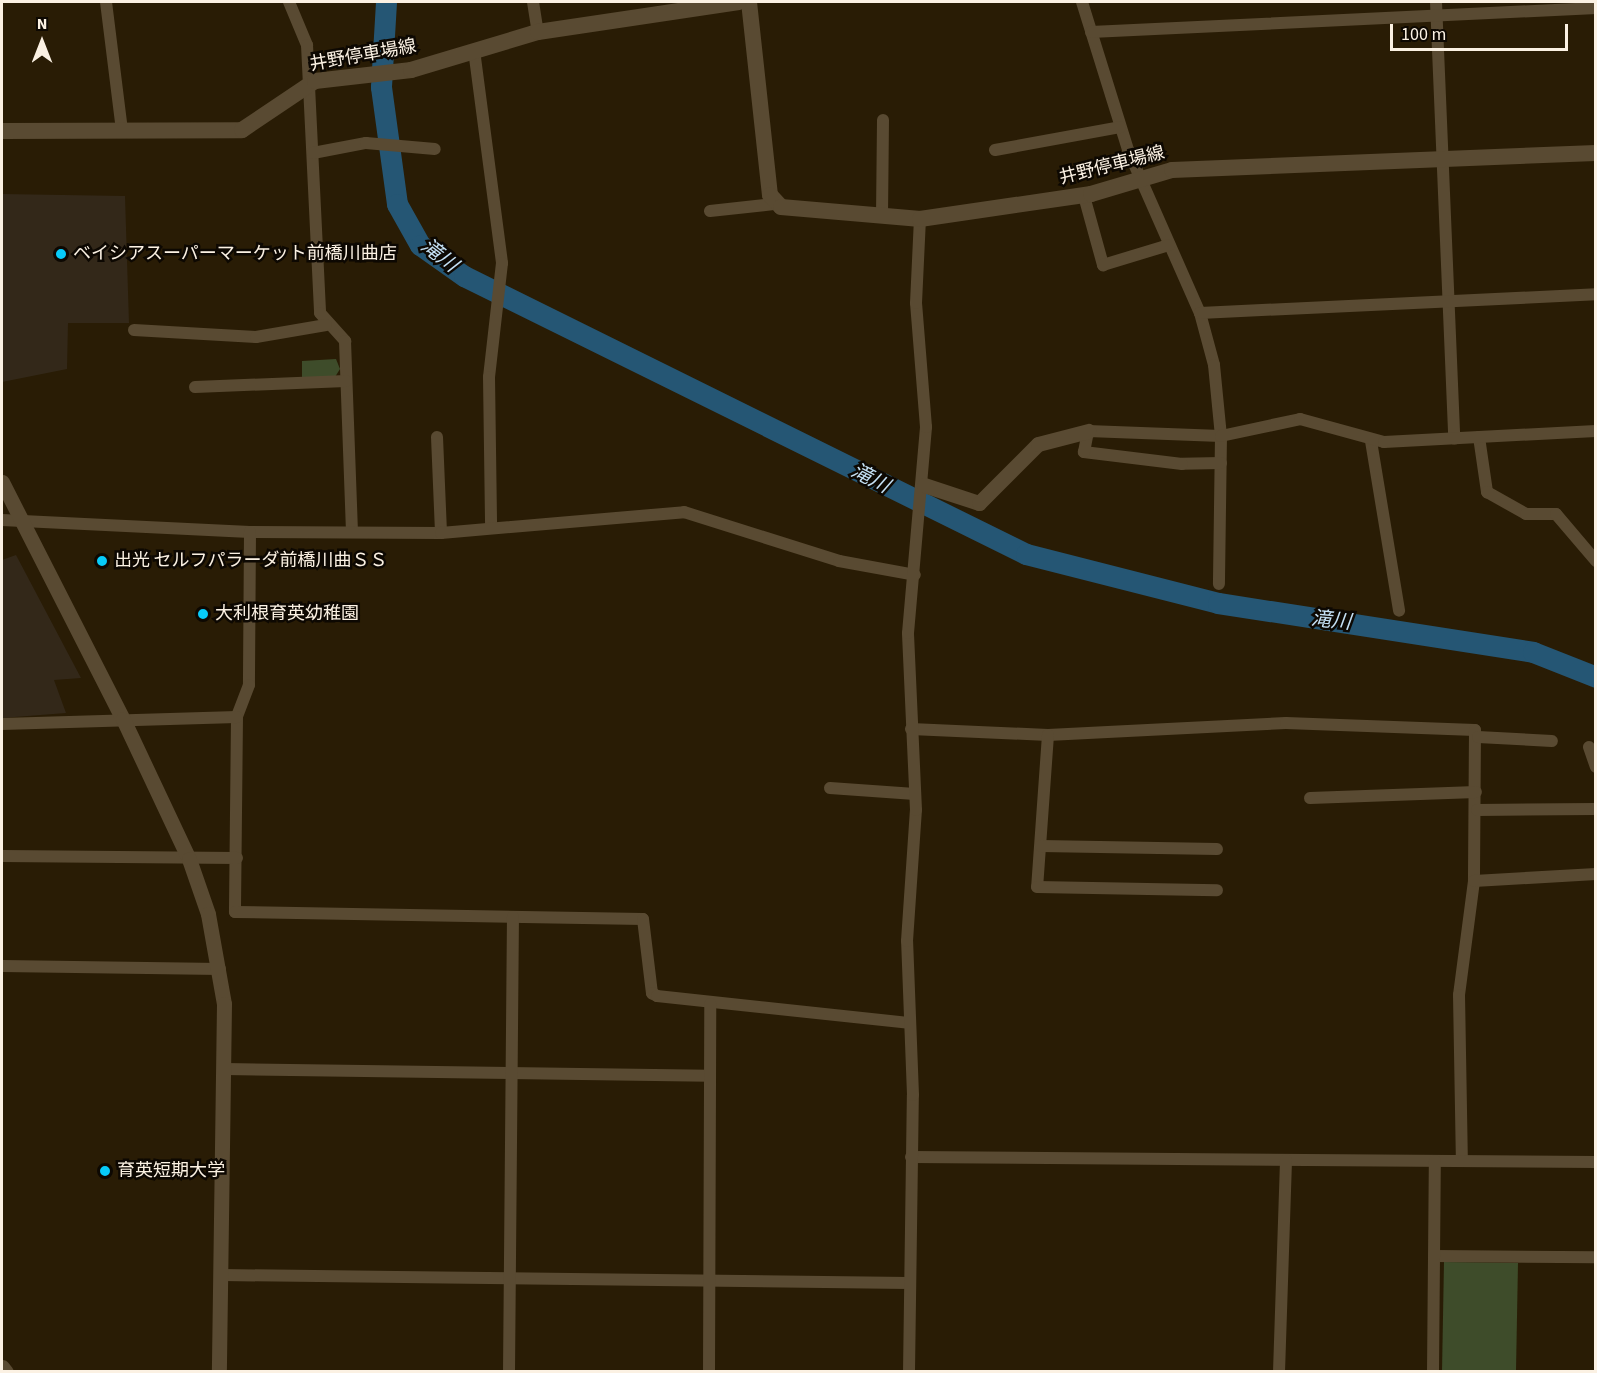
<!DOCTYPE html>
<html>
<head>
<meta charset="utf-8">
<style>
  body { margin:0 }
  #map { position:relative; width:1597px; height:1373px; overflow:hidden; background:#291c05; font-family:"Source Sans 3","Noto Sans JP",sans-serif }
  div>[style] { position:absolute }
  .commercial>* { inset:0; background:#332819 }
  .green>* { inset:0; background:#3e4c2a }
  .river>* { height:21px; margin:-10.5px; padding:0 10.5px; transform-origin:10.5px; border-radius:10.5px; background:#255674 }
  .minor>* { height:12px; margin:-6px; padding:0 6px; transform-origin:6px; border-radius:6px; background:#594a32 }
  .tertiary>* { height:15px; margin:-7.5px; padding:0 7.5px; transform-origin:7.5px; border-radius:7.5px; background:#594a32 }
  .secondary>* { height:16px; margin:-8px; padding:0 8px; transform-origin:8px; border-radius:8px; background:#594a32 }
  .dots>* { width:16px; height:16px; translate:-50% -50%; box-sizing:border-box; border:3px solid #0d0802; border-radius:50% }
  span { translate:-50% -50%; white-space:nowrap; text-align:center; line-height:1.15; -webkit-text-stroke:5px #0d0802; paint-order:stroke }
  .street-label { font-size:18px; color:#fbf1e3 }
  .poi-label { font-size:18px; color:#fbf1e3 }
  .left { translate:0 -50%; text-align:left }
  .water-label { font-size:20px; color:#c5e1f5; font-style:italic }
  .frame { position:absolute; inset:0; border:3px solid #fbf1e3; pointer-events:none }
  .north { position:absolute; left:12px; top:12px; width:60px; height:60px; -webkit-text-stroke:4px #0d0802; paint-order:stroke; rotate:0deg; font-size:16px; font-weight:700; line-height:24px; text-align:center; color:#fbf1e3 }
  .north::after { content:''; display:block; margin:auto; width:21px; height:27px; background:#fbf1e3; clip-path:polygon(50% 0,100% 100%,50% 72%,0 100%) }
  .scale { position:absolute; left:1390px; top:24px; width:178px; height:27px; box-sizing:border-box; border:3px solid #fbf1e3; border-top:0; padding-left:8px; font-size:18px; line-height:21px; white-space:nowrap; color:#fbf1e3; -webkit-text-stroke:4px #0d0802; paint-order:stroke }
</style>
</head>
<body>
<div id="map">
  <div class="commercial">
    <i style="clip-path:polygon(2px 194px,125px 196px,129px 323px,68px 323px,67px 369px,2px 382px)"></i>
    <i style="clip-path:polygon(16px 555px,81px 678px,54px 680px,66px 713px,2px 718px,2px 560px)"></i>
  </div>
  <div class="green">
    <i style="clip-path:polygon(336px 359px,340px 369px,335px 377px,302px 378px,302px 361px)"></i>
    <i style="clip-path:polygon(1444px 1262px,1518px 1263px,1516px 1371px,1442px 1372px)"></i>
  </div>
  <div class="river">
    <i style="left:386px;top:2px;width:85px;rotate:93.4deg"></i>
    <i style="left:381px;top:87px;width:118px;rotate:82.2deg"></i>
    <i style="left:397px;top:204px;width:47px;rotate:60.7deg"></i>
    <i style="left:420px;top:245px;width:54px;rotate:35.2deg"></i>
    <i style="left:464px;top:276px;width:627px;rotate:26.32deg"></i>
    <i style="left:1026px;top:554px;width:198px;rotate:14.3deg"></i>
    <i style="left:1218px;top:603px;width:319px;rotate:8.8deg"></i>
    <i style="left:1533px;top:652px;width:68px;rotate:21.6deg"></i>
  </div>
  <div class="minor">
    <i style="left:106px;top:2px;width:129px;rotate:82.9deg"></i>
    <i style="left:289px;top:2px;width:47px;rotate:67.3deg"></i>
    <i style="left:307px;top:45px;width:268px;rotate:87.2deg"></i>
    <i style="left:320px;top:313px;width:38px;rotate:48deg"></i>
    <i style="left:345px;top:341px;width:191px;rotate:87.9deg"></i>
    <i style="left:533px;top:2px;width:30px;rotate:81deg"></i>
    <i style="left:1082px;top:2px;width:155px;rotate:72.7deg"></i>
    <i style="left:1128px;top:150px;width:178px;rotate:66.2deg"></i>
    <i style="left:1200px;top:313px;width:54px;rotate:74.9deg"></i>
    <i style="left:1214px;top:365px;width:71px;rotate:84.4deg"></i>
    <i style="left:1221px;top:436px;width:148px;rotate:90.8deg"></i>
    <i style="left:1436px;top:2px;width:437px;rotate:87.6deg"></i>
    <i style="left:1091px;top:32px;width:506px;rotate:-2.72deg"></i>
    <i style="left:474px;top:50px;width:215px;rotate:82.5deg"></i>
    <i style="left:502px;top:263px;width:115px;rotate:96.5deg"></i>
    <i style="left:489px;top:377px;width:150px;rotate:89.2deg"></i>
    <i style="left:995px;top:150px;width:127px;rotate:-10.4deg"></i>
    <i style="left:313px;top:153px;width:54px;rotate:-10.7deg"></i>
    <i style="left:366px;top:143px;width:69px;rotate:5deg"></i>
    <i style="left:1084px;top:196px;width:72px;rotate:74.6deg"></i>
    <i style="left:1103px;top:265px;width:69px;rotate:-16.9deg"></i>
    <i style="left:710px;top:211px;width:64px;rotate:-6.2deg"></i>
    <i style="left:882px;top:216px;width:96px;rotate:-89.4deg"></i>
    <i style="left:1200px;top:313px;width:396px;rotate:-2.7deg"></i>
    <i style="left:134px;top:330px;width:122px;rotate:3.3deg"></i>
    <i style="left:256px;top:337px;width:71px;rotate:-9.7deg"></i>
    <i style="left:195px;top:387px;width:151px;rotate:-2.3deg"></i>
    <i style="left:437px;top:437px;width:96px;rotate:87.6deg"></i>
    <i style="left:1479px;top:437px;width:56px;rotate:81.7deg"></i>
    <i style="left:1487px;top:492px;width:45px;rotate:29.4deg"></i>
    <i style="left:1526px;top:514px;width:30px"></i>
    <i style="left:1556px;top:514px;width:62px;rotate:49.6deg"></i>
    <i style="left:1371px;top:441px;width:172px;rotate:80.6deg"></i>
    <i style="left:1221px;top:463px;width:39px;rotate:179deg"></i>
    <i style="left:1182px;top:464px;width:99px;rotate:-173deg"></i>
    <i style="left:1084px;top:452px;width:21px;rotate:-79deg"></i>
    <i style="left:1088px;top:431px;width:133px;rotate:2.2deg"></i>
    <i style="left:1221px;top:436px;width:81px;rotate:-12.1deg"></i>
    <i style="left:1300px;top:419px;width:87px;rotate:15.3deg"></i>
    <i style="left:1384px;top:442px;width:212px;rotate:-3deg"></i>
    <i style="left:2px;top:520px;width:248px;rotate:2.8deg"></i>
    <i style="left:250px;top:532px;width:191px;rotate:0.3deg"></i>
    <i style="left:441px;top:533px;width:244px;rotate:-4.9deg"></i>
    <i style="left:684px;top:512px;width:163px;rotate:17.5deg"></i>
    <i style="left:839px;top:561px;width:77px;rotate:10.4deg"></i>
    <i style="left:250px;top:532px;width:153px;rotate:90.4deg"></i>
    <i style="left:249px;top:685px;width:34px;rotate:111deg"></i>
    <i style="left:237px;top:717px;width:195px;rotate:90.6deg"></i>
    <i style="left:235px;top:912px;width:408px;rotate:1deg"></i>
    <i style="left:643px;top:919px;width:75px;rotate:83.1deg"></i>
    <i style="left:652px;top:993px;width:6px;rotate:31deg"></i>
    <i style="left:657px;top:996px;width:253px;rotate:6.1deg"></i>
    <i style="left:2px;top:724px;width:235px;rotate:-1.7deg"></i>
    <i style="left:911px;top:729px;width:137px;rotate:2.5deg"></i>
    <i style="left:1048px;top:735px;width:238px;rotate:-2.9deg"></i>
    <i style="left:1286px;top:723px;width:189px;rotate:2.1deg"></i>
    <i style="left:1475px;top:730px;width:151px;rotate:90.4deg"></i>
    <i style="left:1474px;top:881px;width:115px;rotate:97.5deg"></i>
    <i style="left:1459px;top:995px;width:166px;rotate:89deg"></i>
    <i style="left:1048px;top:735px;width:152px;rotate:94.1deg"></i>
    <i style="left:1037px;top:887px;width:180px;rotate:1deg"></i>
    <i style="left:1478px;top:737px;width:74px;rotate:3.1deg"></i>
    <i style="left:1589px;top:747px;width:21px;rotate:71deg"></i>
    <i style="left:830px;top:788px;width:85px;rotate:4deg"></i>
    <i style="left:1310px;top:798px;width:166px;rotate:-2.1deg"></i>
    <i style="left:1477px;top:810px;width:119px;rotate:-0.5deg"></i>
    <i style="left:1041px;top:846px;width:176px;rotate:1deg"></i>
    <i style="left:2px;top:856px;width:235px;rotate:0.5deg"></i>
    <i style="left:1474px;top:881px;width:122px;rotate:-3.3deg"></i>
    <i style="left:2px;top:966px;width:218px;rotate:0.8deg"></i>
    <i style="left:225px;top:1069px;width:484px;rotate:0.8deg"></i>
    <i style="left:911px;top:1157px;width:685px;rotate:0.42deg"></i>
    <i style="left:1434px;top:1256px;width:162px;rotate:0.4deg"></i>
    <i style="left:222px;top:1275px;width:687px;rotate:0.67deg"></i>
    <i style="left:509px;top:1372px;width:455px;rotate:-89.5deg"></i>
    <i style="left:709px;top:1372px;width:368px;rotate:-89.8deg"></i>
    <i style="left:909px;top:1372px;width:277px;rotate:-89.2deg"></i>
    <i style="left:913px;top:1095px;width:154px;rotate:-92.2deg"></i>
    <i style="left:907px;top:941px;width:131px;rotate:-86.1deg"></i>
    <i style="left:916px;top:810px;width:177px;rotate:-92.6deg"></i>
    <i style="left:908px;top:633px;width:207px;rotate:-85deg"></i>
    <i style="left:926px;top:427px;width:124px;rotate:-94.6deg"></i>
    <i style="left:916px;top:303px;width:84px;rotate:-87.3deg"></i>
    <i style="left:1279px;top:1372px;width:212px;rotate:-88.1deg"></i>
    <i style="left:1433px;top:1372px;width:211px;rotate:-89.5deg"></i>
  </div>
  <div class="tertiary">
    <i style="left:2px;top:482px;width:266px;rotate:63deg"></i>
    <i style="left:123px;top:719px;width:155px;rotate:64.8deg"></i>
    <i style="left:189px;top:859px;width:58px;rotate:70.9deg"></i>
    <i style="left:208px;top:914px;width:91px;rotate:79.9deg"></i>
    <i style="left:224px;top:1004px;width:368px;rotate:90.8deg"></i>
    <i style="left:924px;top:485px;width:58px;rotate:18.1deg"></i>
    <i style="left:979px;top:503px;width:83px;rotate:-45deg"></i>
    <i style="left:1038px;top:444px;width:52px;rotate:-14.6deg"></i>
    <i style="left:2px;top:1367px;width:6px;rotate:51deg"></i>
  </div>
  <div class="secondary">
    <i style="left:749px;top:2px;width:194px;rotate:83.8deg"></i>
    <i style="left:770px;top:195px;width:16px;rotate:47deg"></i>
    <i style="left:781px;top:207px;width:140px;rotate:4.9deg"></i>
    <i style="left:920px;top:219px;width:173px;rotate:-8.3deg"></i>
    <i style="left:1091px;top:194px;width:84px;rotate:-16.5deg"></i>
    <i style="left:1172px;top:170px;width:424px;rotate:-2.3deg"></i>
    <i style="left:2px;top:131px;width:240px;rotate:-0.2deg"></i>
    <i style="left:242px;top:130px;width:88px;rotate:-33.9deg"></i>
    <i style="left:315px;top:81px;width:97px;rotate:-6.5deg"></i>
    <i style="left:411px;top:70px;width:133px;rotate:-16.7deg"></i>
    <i style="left:538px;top:32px;width:203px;rotate:-8.5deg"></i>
  </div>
  <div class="dots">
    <i style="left:61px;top:254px;background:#07cbf9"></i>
    <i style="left:102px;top:561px;background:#07cbf9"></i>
    <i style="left:203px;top:614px;background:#07cbf9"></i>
    <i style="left:105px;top:1171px;background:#07cbf9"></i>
  </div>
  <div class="street-label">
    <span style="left:363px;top:56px;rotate:-10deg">井野停車場線</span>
    <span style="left:1112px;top:166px;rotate:-14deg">井野停車場線</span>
  </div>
  <div class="poi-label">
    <span class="left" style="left:73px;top:254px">ベイシアスーパーマーケット前橋川曲店</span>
    <span class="left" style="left:114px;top:561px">出光 セルフパラーダ前橋川曲ＳＳ</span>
    <span class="left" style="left:215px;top:614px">大利根育英幼稚園</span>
    <span class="left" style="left:117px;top:1171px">育英短期大学</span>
  </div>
  <div class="water-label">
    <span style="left:439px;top:256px;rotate:38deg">滝川</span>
    <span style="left:870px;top:479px;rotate:27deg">滝川</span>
    <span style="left:1331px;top:621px;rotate:6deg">滝川</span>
  </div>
  <div class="frame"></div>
  <div class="north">N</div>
  <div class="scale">100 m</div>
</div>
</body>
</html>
